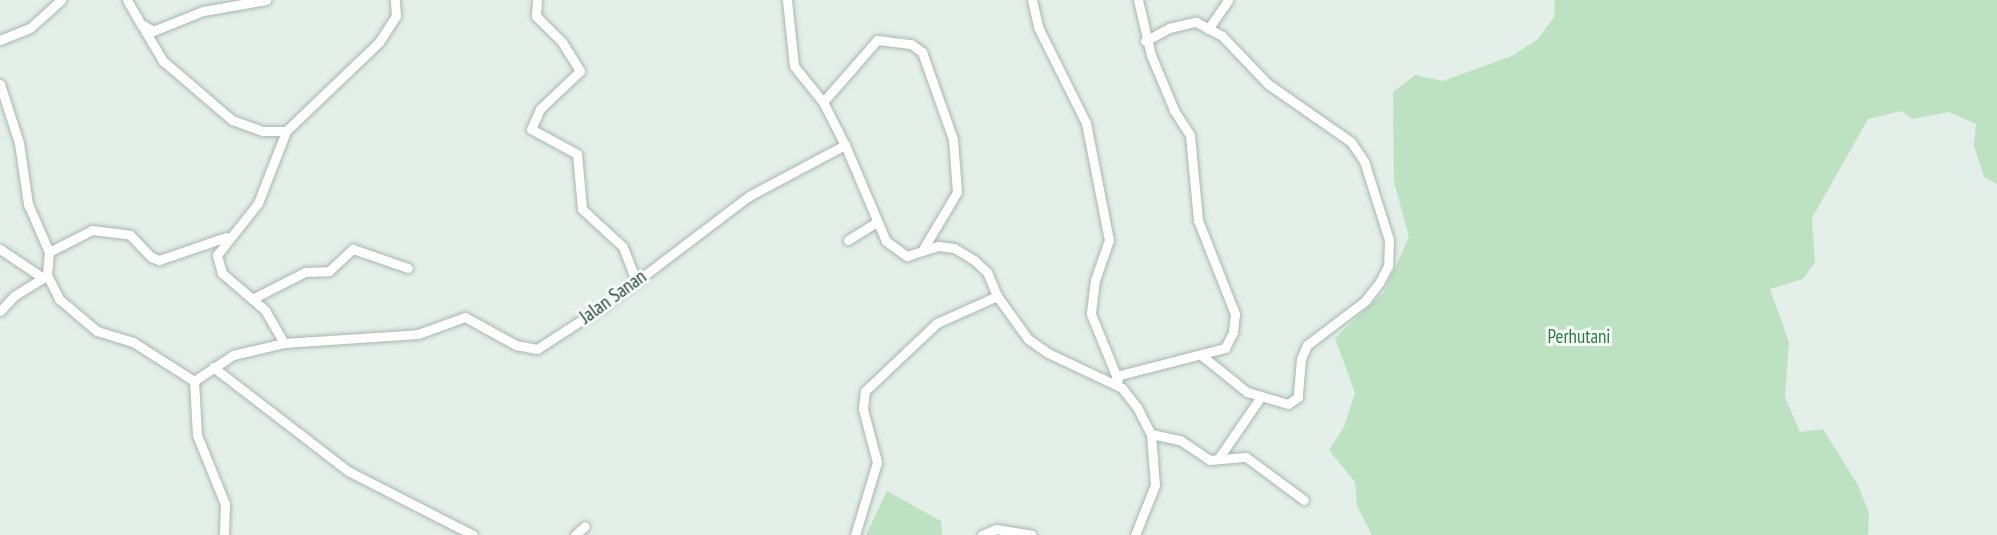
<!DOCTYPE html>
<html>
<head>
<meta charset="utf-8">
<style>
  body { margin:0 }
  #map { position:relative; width:1997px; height:535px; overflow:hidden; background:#e4efe9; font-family:"PT Sans Narrow",sans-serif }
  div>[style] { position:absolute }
  .green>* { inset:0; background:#bce2c2 }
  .roads { filter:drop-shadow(0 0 2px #a6b8b0) drop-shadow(0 0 2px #a6b8b0) }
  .street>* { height:9px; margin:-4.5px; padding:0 4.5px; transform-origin:4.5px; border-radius:4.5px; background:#fff }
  span { translate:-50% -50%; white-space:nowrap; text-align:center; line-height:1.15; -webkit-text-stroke:6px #f6fbf8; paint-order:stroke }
  .street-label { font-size:19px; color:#224336 }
  .park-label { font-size:19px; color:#287e40 }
</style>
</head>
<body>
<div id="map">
  <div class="green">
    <i style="clip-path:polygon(1555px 0,1997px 0,1997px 184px,1984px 177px,1974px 146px,1976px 124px,1949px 112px,1913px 119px,1901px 111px,1868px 119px,1812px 218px,1815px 262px,1803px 279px,1770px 289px,1789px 342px,1785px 397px,1800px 432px,1823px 429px,1858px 485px,1869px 513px,1868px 535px,1372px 535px,1357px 506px,1355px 482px,1329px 450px,1344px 427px,1355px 393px,1335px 338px,1384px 292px,1409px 237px,1394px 182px,1393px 92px,1415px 75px,1443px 81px,1512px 56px,1537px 40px,1554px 17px)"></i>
    <i style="clip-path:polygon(887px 491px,941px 521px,942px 535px,866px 535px)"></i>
  </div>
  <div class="roads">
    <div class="street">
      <i style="left:127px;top:0;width:28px;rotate:60deg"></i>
      <i style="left:141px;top:24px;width:14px;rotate:30deg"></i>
      <i style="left:153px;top:31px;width:54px;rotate:-21.8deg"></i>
      <i style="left:203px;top:11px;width:64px;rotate:-9.9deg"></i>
      <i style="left:537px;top:0;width:16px;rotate:94deg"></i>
      <i style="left:536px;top:16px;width:37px;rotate:45deg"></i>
      <i style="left:562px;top:42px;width:34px;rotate:58deg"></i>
      <i style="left:580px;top:71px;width:55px;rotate:136.5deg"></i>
      <i style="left:540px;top:109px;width:22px;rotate:114deg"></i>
      <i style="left:531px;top:129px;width:52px;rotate:28.5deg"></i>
      <i style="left:577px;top:154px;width:55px;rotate:84.8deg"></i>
      <i style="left:582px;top:209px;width:56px;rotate:42.8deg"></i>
      <i style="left:623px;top:247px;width:36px;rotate:69deg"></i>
      <i style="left:787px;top:0;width:66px;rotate:83.9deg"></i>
      <i style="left:794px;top:66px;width:46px;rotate:51.1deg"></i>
      <i style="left:823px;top:102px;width:48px;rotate:62.9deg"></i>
      <i style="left:1032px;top:0;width:28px;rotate:77deg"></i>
      <i style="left:1038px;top:27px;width:107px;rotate:63.4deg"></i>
      <i style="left:1086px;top:123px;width:119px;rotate:78.9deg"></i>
      <i style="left:1109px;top:240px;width:42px;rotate:109.3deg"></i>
      <i style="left:1095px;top:280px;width:34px;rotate:97deg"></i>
      <i style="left:1091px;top:314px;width:71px;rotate:67.8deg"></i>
      <i style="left:141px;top:24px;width:43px;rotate:59.3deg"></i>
      <i style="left:163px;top:61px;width:91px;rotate:40.5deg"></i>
      <i style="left:232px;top:120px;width:33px;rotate:20deg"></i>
      <i style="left:263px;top:131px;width:23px"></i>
      <i style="left:1208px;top:29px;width:35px;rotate:-55deg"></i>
      <i style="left:0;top:40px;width:32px;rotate:-22deg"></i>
      <i style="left:30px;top:28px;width:42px;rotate:-42.1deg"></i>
      <i style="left:1145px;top:41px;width:27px;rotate:-28deg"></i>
      <i style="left:1169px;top:28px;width:28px;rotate:-13deg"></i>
      <i style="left:1196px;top:22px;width:30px;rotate:28deg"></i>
      <i style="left:1222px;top:36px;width:66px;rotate:46.2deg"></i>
      <i style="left:1268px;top:84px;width:101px;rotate:34.9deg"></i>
      <i style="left:1351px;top:142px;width:23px;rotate:56deg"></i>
      <i style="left:1364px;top:161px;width:83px;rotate:72.4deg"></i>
      <i style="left:1389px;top:240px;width:26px;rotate:92deg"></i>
      <i style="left:1388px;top:266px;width:19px;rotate:118deg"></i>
      <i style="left:1379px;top:283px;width:23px;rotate:128deg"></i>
      <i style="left:1365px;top:301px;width:73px;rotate:142.8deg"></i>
      <i style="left:1307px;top:345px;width:15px;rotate:113deg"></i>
      <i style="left:1301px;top:359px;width:38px;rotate:95deg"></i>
      <i style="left:1298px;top:397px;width:12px;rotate:145deg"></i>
      <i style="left:1288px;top:404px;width:43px;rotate:-163.7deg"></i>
      <i style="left:1247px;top:392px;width:59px;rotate:-141.2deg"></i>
      <i style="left:0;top:84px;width:62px;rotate:72.1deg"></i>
      <i style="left:19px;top:143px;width:62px;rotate:81.6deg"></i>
      <i style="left:28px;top:204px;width:52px;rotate:66.4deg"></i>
      <i style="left:49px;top:252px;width:23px;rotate:95deg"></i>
      <i style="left:47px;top:275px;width:27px;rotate:63deg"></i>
      <i style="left:59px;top:299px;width:50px;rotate:40.1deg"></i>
      <i style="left:97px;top:331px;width:38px;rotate:17deg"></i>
      <i style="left:133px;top:342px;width:72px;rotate:32.6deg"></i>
      <i style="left:194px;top:381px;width:47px;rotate:-33.7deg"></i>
      <i style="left:233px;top:355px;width:52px;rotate:-13.2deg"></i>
      <i style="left:284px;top:343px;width:134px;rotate:-3.8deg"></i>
      <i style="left:418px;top:334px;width:50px;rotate:-19.9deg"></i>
      <i style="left:465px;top:317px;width:58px;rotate:28.8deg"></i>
      <i style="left:516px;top:345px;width:21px;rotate:11deg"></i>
      <i style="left:537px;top:349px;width:85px;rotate:-32.9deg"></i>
      <i style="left:608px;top:303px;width:177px;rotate:-37.2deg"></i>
      <i style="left:749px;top:196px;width:109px;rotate:-28deg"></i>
      <i style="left:845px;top:145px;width:104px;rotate:66.9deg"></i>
      <i style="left:886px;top:241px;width:26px;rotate:36deg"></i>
      <i style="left:907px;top:256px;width:33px;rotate:-18deg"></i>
      <i style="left:938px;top:246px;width:16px;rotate:7deg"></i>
      <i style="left:954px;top:248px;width:23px;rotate:31deg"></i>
      <i style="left:974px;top:260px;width:18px;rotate:43deg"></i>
      <i style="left:987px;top:272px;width:26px;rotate:67deg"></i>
      <i style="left:997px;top:296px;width:53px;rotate:54.2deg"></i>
      <i style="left:1028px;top:339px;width:24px;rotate:35deg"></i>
      <i style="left:1048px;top:353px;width:82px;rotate:25.3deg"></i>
      <i style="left:1122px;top:388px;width:24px;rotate:52deg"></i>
      <i style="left:1137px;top:407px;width:30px;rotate:63deg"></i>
      <i style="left:1151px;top:434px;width:51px;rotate:85.5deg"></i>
      <i style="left:1155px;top:485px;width:54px;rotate:111.8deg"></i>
      <i style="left:823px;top:102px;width:82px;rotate:-48.9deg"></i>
      <i style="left:877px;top:40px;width:34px;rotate:7deg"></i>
      <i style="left:911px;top:44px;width:14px;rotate:36deg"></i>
      <i style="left:922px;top:52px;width:92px;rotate:70.4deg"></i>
      <i style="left:953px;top:139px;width:53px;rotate:85.7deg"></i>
      <i style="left:957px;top:192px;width:66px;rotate:120.8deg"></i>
      <i style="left:848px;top:240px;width:34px;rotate:-32deg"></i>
      <i style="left:0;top:249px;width:52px;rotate:34deg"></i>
      <i style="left:49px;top:252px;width:48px;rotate:-27.1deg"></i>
      <i style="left:92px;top:230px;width:38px;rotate:7deg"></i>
      <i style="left:130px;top:235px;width:30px;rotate:46deg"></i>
      <i style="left:151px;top:257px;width:9px;rotate:21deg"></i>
      <i style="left:159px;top:260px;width:71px;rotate:-18.9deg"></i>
      <i style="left:252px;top:299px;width:59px;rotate:-27deg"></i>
      <i style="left:305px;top:272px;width:24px;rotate:-2deg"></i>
      <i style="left:329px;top:271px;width:33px;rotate:-43deg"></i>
      <i style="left:353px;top:249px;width:58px;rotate:19.1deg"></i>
      <i style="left:0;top:311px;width:21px;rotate:-47deg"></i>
      <i style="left:14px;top:296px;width:39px;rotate:-32deg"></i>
      <i style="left:284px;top:343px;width:38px;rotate:-120deg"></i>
      <i style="left:265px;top:310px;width:57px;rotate:-139.3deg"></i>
      <i style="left:222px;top:273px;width:19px;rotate:-106deg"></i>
      <i style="left:217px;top:255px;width:66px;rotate:-51.7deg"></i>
      <i style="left:258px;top:203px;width:77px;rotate:-68.7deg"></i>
      <i style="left:286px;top:131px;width:129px;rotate:-43.7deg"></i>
      <i style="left:379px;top:42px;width:31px;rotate:-57deg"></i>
      <i style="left:396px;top:16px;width:16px;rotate:-94deg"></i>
      <i style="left:213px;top:367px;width:170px;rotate:37.6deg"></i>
      <i style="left:348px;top:471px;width:140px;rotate:27.1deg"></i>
      <i style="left:1116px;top:376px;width:113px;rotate:-14.4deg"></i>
      <i style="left:1225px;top:348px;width:18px;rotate:-63deg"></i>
      <i style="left:1233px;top:332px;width:18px;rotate:-84deg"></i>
      <i style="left:1235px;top:314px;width:101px;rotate:-111.5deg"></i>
      <i style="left:1198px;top:220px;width:85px;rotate:-95.4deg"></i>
      <i style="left:1190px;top:135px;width:30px;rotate:-123deg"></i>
      <i style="left:1174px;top:110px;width:60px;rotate:-112.7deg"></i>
      <i style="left:1151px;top:55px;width:57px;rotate:-103.3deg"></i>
      <i style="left:194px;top:381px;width:54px;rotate:86.8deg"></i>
      <i style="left:197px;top:435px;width:74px;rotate:67.9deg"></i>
      <i style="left:225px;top:504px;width:31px;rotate:92deg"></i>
      <i style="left:1151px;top:434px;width:30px;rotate:12deg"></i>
      <i style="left:1180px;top:440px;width:36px;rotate:34deg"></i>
      <i style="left:1210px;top:460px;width:36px;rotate:-5deg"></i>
      <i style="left:1246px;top:457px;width:72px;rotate:36.6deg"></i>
      <i style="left:1218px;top:459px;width:74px;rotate:-55.5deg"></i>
      <i style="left:575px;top:535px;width:13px;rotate:-42deg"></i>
      <i style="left:855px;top:535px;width:76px;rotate:-73.2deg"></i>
      <i style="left:877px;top:462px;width:55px;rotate:-104.8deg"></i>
      <i style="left:863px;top:409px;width:18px;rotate:-84deg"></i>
      <i style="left:865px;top:391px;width:99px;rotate:-43.4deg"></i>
      <i style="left:937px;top:323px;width:66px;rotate:-24.2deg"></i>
      <i style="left:982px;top:535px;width:15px;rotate:-23deg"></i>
      <i style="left:996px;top:529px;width:36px;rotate:9deg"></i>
    </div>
  </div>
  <div class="street-label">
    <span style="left:613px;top:297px;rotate:-36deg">Jalan Sanan</span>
  </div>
  <div class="park-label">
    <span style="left:1579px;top:337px">Perhutani</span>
  </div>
</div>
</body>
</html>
